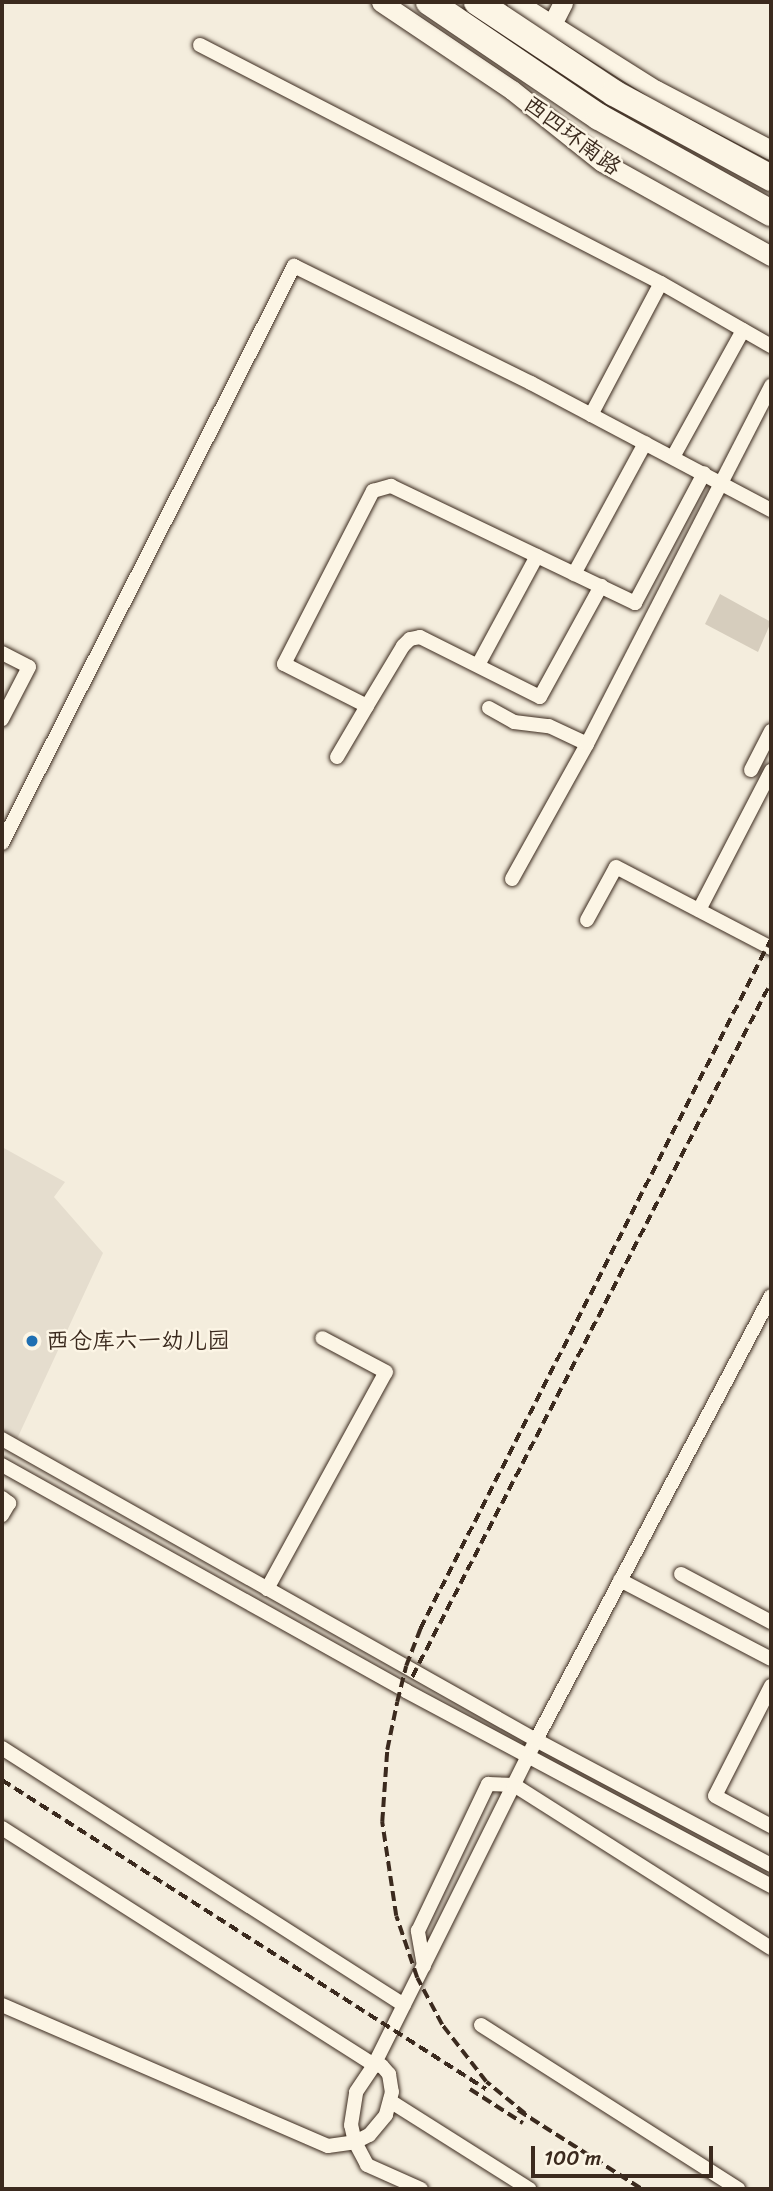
<!DOCTYPE html>
<html>
<head>
<meta charset="utf-8">
<style>
  body { margin:0 }
  #map { position:relative; width:773px; height:2191px; overflow:hidden; background:#f4eddd; font-family:Sriracha,"LXGW WenKai TC",sans-serif }
  div>[style] { position:absolute }
  .built>* { inset:0; background:#e5ddce }
  .green>* { inset:0; background:#d6cdbd }
  .roads { filter:drop-shadow(0 0 2px #3b2a1e) drop-shadow(0 0 2px #3b2a1e) }
  .street>* { height:14px; margin:-7px; padding:0 7px; transform-origin:7px; border-radius:7px; background:#fcf5e5 }
  .secondary>* { height:19px; margin:-9.5px; padding:0 9.5px; transform-origin:9.5px; border-radius:9.5px; background:#fcf5e5 }
  .rail>* { height:3.5px; margin-top:-1.75px; transform-origin:0; background:repeating-linear-gradient(90deg,#3b2a1e 0 10px,transparent 0 15px) }
  .bridges { filter:drop-shadow(0 0 2px #3b2a1e) drop-shadow(0 0 2px #3b2a1e) }
  .highway-bridge>* { height:26px; margin:-13px; padding:0 13px; transform-origin:13px; border-radius:13px; background:#fcf5e5 }
  .dots>* { width:19px; height:19px; translate:-50% -50%; box-sizing:border-box; border:4px solid #fcf5e5; border-radius:50% }
  span { translate:-50% -50%; white-space:nowrap; text-align:center; line-height:1.15; -webkit-text-stroke:5px #fcf5e5; paint-order:stroke }
  .street-label { font-size:23px; color:#3b2a1e }
  .poi-label { font-size:23px; color:#3b2a1e }
  .left { translate:0 -50%; text-align:left }
  .frame { position:absolute; inset:0; border:4px solid #3b2a1e; pointer-events:none }
  .scale { position:absolute; left:531px; top:2146px; width:182px; height:32px; box-sizing:border-box; border:4px solid #3b2a1e; border-top:0; padding-left:9px; font-size:21px; line-height:24px; white-space:nowrap; color:#3b2a1e; -webkit-text-stroke:5px #fcf5e5; paint-order:stroke }
</style>
</head>
<body>
<div id="map">
  <div class="built">
    <i style="clip-path:polygon(2px 1147px,65px 1182px,54px 1197px,103px 1253px,17px 1439px,2px 1430px)"></i>
  </div>
  <div class="green">
    <i style="clip-path:polygon(720px 594px,771px 622px,758px 652px,705px 624px)"></i>
  </div>
  <div class="roads">
    <div class="street">
      <i style="left:200px;top:45px;width:519px;rotate:27.31deg"></i>
      <i style="left:661px;top:283px;width:127px;rotate:29.8deg"></i>
      <i style="left:591px;top:415px;width:149px;rotate:-62.1deg"></i>
      <i style="left:673px;top:457px;width:145px;rotate:-61.1deg"></i>
      <i style="left:574px;top:574px;width:149px;rotate:-61.5deg"></i>
      <i style="left:2px;top:653px;width:30px;rotate:27deg"></i>
      <i style="left:29px;top:667px;width:59px;rotate:117.4deg"></i>
      <i style="left:478px;top:665px;width:124px;rotate:-61.6deg"></i>
      <i style="left:367px;top:706px;width:70px;rotate:-59deg"></i>
      <i style="left:403px;top:646px;width:10px;rotate:-45deg"></i>
      <i style="left:410px;top:639px;width:10px;rotate:-11deg"></i>
      <i style="left:420px;top:637px;width:134px;rotate:26.6deg"></i>
      <i style="left:540px;top:697px;width:127px;rotate:-61.2deg"></i>
      <i style="left:489px;top:708px;width:29px;rotate:29deg"></i>
      <i style="left:514px;top:722px;width:35px;rotate:7deg"></i>
      <i style="left:549px;top:726px;width:42px;rotate:25.3deg"></i>
      <i style="left:337px;top:757px;width:59px;rotate:-59.5deg"></i>
      <i style="left:367px;top:706px;width:93px;rotate:-153.2deg"></i>
      <i style="left:284px;top:664px;width:195px;rotate:-62.8deg"></i>
      <i style="left:373px;top:491px;width:19px;rotate:-16deg"></i>
      <i style="left:391px;top:486px;width:271px;rotate:25.6deg"></i>
      <i style="left:635px;top:603px;width:147px;rotate:-62deg"></i>
      <i style="left:751px;top:770px;width:44px;rotate:-62.9deg"></i>
      <i style="left:2px;top:843px;width:647px;rotate:-63.16deg"></i>
      <i style="left:294px;top:266px;width:264px;rotate:26.3deg"></i>
      <i style="left:531px;top:383px;width:272px;rotate:27.9deg"></i>
      <i style="left:512px;top:879px;width:154px;rotate:-60.9deg"></i>
      <i style="left:587px;top:744px;width:403px;rotate:-62.8deg"></i>
      <i style="left:699px;top:910px;width:157px;rotate:-62.6deg"></i>
      <i style="left:587px;top:920px;width:60px;rotate:-61.3deg"></i>
      <i style="left:616px;top:867px;width:175px;rotate:27.6deg"></i>
      <i style="left:2px;top:1439px;width:613px;rotate:29.41deg"></i>
      <i style="left:536px;top:1740px;width:266px;rotate:28deg"></i>
      <i style="left:2px;top:1465px;width:463px;rotate:29.2deg"></i>
      <i style="left:406px;top:1691px;width:414px;rotate:28.1deg"></i>
      <i style="left:2px;top:1498px;width:9px;rotate:36deg"></i>
      <i style="left:9px;top:1503px;width:14px;rotate:120deg"></i>
      <i style="left:681px;top:1574px;width:102px;rotate:28.1deg"></i>
      <i style="left:620px;top:1580px;width:170px;rotate:27.6deg"></i>
      <i style="left:267px;top:1589px;width:247px;rotate:-61.3deg"></i>
      <i style="left:386px;top:1372px;width:72px;rotate:-152deg"></i>
      <i style="left:771px;top:1686px;width:123px;rotate:117deg"></i>
      <i style="left:715px;top:1796px;width:64px;rotate:28.2deg"></i>
      <i style="left:2px;top:1748px;width:477px;rotate:32.6deg"></i>
      <i style="left:2px;top:1828px;width:441px;rotate:32.5deg"></i>
      <i style="left:374px;top:2065px;width:8px;rotate:7deg"></i>
      <i style="left:382px;top:2066px;width:11px;rotate:49deg"></i>
      <i style="left:389px;top:2074px;width:18px;rotate:81deg"></i>
      <i style="left:392px;top:2092px;width:24px;rotate:105deg"></i>
      <i style="left:386px;top:2115px;width:26px;rotate:130deg"></i>
      <i style="left:369px;top:2135px;width:16px;rotate:153deg"></i>
      <i style="left:355px;top:2142px;width:17px;rotate:-103deg"></i>
      <i style="left:351px;top:2125px;width:33px;rotate:-81deg"></i>
      <i style="left:356px;top:2092px;width:32px;rotate:-56deg"></i>
      <i style="left:374px;top:2065px;width:363px;rotate:-63.5deg"></i>
      <i style="left:536px;top:1740px;width:502px;rotate:-62.11deg"></i>
      <i style="left:424px;top:1966px;width:36px;rotate:-100deg"></i>
      <i style="left:418px;top:1931px;width:163px;rotate:-64.5deg"></i>
      <i style="left:488px;top:1784px;width:26px;rotate:2deg"></i>
      <i style="left:514px;top:1785px;width:304px;rotate:32.4deg"></i>
      <i style="left:2px;top:2005px;width:355px;rotate:23.4deg"></i>
      <i style="left:328px;top:2146px;width:27px;rotate:-8deg"></i>
      <i style="left:355px;top:2142px;width:26px;rotate:62deg"></i>
      <i style="left:367px;top:2165px;width:59px;rotate:24deg"></i>
      <i style="left:481px;top:2025px;width:305px;rotate:32.5deg"></i>
      <i style="left:390px;top:2101px;width:165px;rotate:32.3deg"></i>
    </div>
    <div class="secondary">
      <i style="left:381px;top:2px;width:158px;rotate:33.9deg"></i>
      <i style="left:512px;top:90px;width:115px;rotate:38.7deg"></i>
      <i style="left:602px;top:162px;width:193px;rotate:29.1deg"></i>
      <i style="left:516px;top:2px;width:165px;rotate:32.2deg"></i>
      <i style="left:656px;top:90px;width:130px;rotate:27.6deg"></i>
      <i style="left:546px;top:36px;width:38px;rotate:-63deg"></i>
    </div>
  </div>
  <div class="rail">
    <i style="left:412px;top:1677px;width:782px;rotate:-62.68deg"></i>
    <i style="left:2px;top:1780px;width:574px;rotate:32.56deg"></i>
    <i style="left:470px;top:2089px;width:63px;rotate:32.7deg"></i>
    <i style="left:518px;top:2110px;width:147px;rotate:32.5deg"></i>
    <i style="left:525px;top:2114px;width:50px;rotate:-140.6deg"></i>
    <i style="left:486px;top:2082px;width:72px;rotate:-127.7deg"></i>
    <i style="left:442px;top:2025px;width:53px;rotate:-118deg"></i>
    <i style="left:417px;top:1978px;width:65px;rotate:-108.7deg"></i>
    <i style="left:396px;top:1916px;width:95px;rotate:-98.5deg"></i>
    <i style="left:382px;top:1822px;width:72px;rotate:-86deg"></i>
    <i style="left:387px;top:1750px;width:49px;rotate:-78.2deg"></i>
    <i style="left:397px;top:1702px;width:37px;rotate:-76deg"></i>
    <i style="left:406px;top:1666px;width:40px;rotate:-69deg"></i>
    <i style="left:420px;top:1629px;width:774px;rotate:-63.04deg"></i>
  </div>
  <div class="bridges">
    <div class="highway-bridge">
      <i style="left:429px;top:2px;width:205px;rotate:34.1deg"></i>
      <i style="left:599px;top:117px;width:197px;rotate:29.2deg"></i>
      <i style="left:477px;top:2px;width:164px;rotate:33.6deg"></i>
      <i style="left:614px;top:93px;width:179px;rotate:28.4deg"></i>
    </div>
  </div>
  <div class="dots">
    <i style="left:32px;top:1341px;background:#1f6fb2"></i>
  </div>
  <div class="street-label">
    <span style="left:572px;top:136px;rotate:37deg">西四环南路</span>
  </div>
  <div class="poi-label">
    <span class="left" style="left:46px;top:1341px">西仓库六一幼儿园</span>
  </div>
  <div class="frame"></div>
  <div class="scale">100 m</div>
</div>
</body>
</html>
